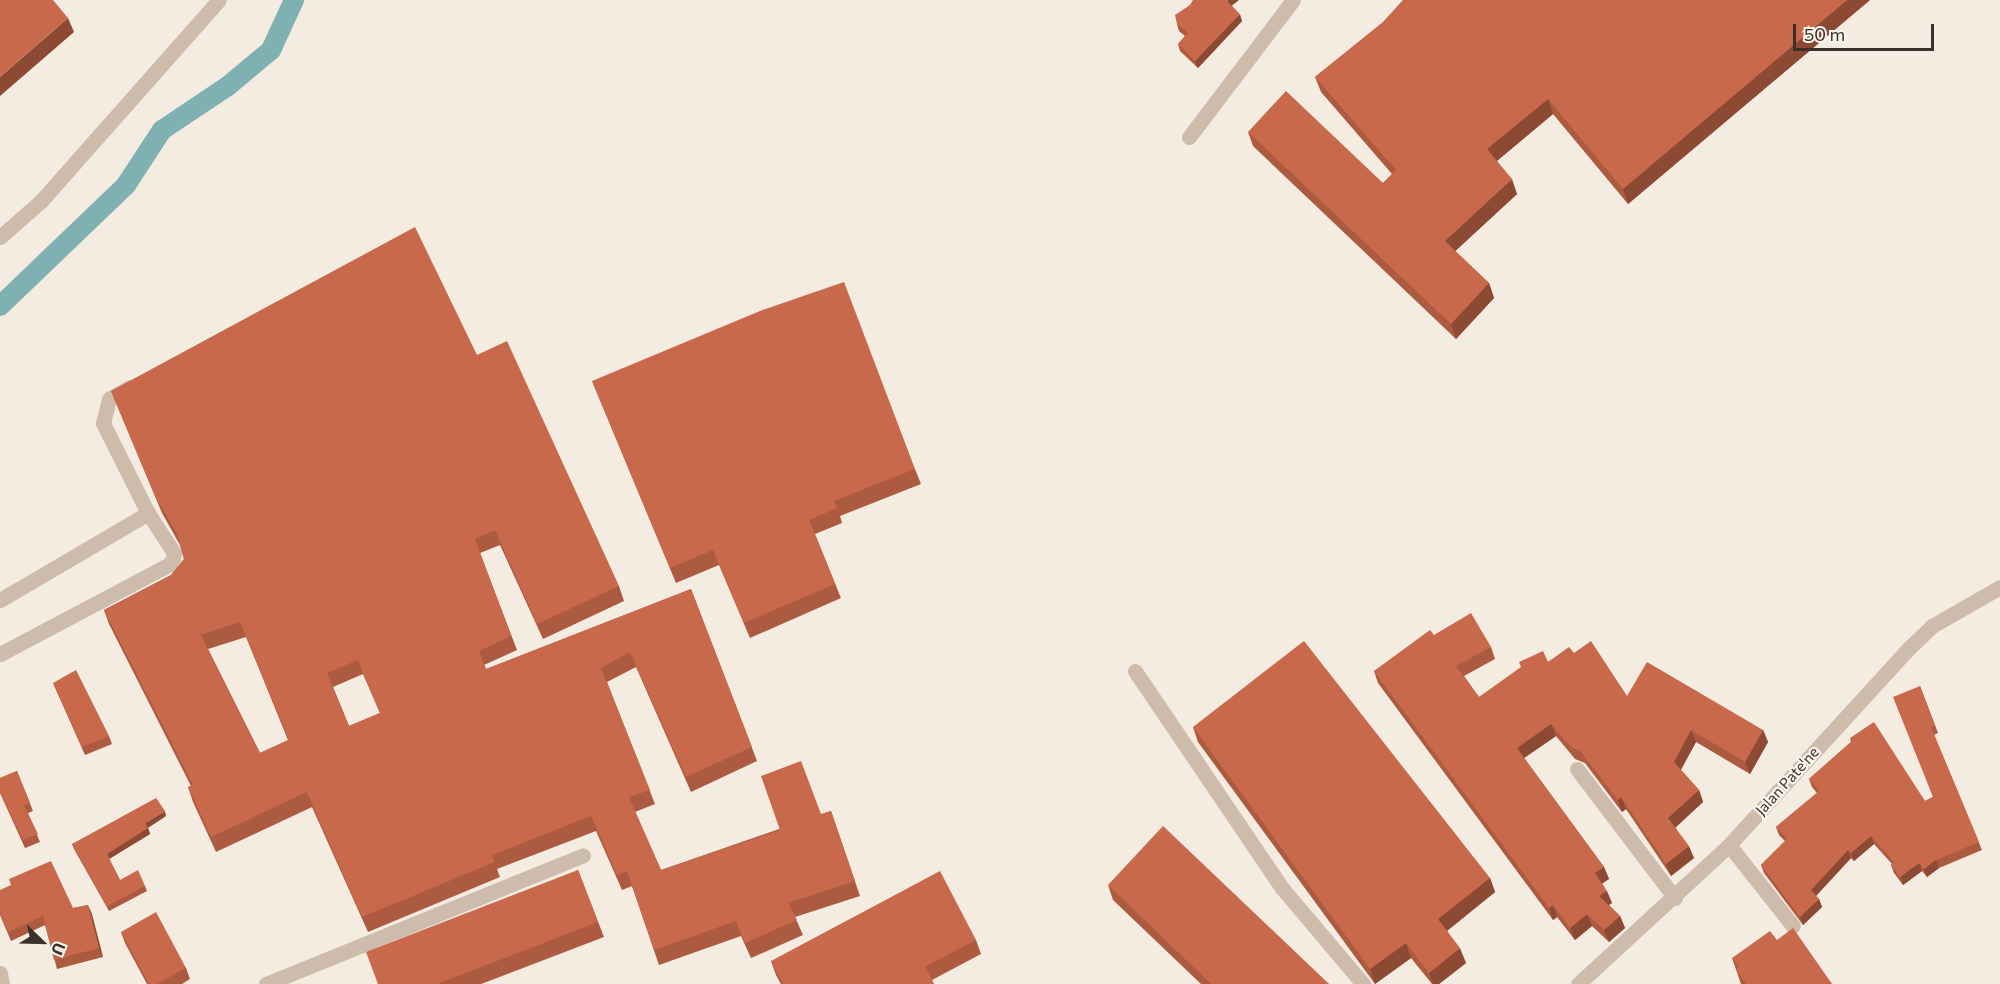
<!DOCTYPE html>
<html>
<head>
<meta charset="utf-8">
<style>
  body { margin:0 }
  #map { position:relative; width:2000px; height:984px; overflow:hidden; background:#f4ebe1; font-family:Commissioner,sans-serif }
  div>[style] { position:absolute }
  .canal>* { height:20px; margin:-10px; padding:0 10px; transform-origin:10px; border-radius:10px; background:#7fb0b2 }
  .minor>* { height:15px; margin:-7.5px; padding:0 7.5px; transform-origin:7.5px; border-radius:7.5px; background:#cdbbac }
  .wall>* { inset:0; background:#ac5a40 }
  .shaded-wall>* { inset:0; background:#8c4a34 }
  .building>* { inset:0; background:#c8694b }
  span { translate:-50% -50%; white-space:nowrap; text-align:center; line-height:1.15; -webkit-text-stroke:4.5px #fbf5ee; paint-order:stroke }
  .street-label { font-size:15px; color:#3b302b }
  .north { position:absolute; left:12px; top:912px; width:60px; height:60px; -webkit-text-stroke:4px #fbf5ee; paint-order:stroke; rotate:113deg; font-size:16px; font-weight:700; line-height:24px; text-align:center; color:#3b302b }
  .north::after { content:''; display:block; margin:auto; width:21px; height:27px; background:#3b302b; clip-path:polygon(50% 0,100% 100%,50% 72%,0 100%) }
  .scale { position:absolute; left:1793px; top:24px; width:141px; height:27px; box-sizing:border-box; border:3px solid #3b302b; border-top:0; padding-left:8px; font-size:18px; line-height:21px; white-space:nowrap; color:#3b302b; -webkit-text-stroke:4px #fbf5ee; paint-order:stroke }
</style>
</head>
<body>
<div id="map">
  <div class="canal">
    <i style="left:0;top:306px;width:175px;rotate:-43.8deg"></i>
    <i style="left:126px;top:185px;width:66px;rotate:-56.8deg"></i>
    <i style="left:162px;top:130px;width:79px;rotate:-33.7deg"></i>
    <i style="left:228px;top:86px;width:56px;rotate:-39.9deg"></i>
    <i style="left:271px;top:50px;width:55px;rotate:-65.3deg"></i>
  </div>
  <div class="minor">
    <i style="left:1189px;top:137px;width:172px;rotate:-52.8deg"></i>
    <i style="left:0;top:237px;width:55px;rotate:-41.3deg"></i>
    <i style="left:41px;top:201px;width:268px;rotate:-48.5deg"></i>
    <i style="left:0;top:600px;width:172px;rotate:-30.4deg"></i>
    <i style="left:0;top:654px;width:192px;rotate:-27.9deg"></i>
    <i style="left:170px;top:564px;width:7px;rotate:-63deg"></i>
    <i style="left:173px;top:558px;width:5px;rotate:-79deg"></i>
    <i style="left:174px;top:553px;width:48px;rotate:-123deg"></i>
    <i style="left:148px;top:513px;width:101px;rotate:-116.6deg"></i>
    <i style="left:103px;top:423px;width:25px;rotate:-76deg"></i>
    <i style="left:109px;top:399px;width:24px;rotate:-30deg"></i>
    <i style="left:1135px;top:671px;width:262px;rotate:55.9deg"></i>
    <i style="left:1282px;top:888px;width:126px;rotate:49.8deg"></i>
    <i style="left:1577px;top:769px;width:162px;rotate:52.8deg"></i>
    <i style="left:1729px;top:845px;width:103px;rotate:51.7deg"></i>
    <i style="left:0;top:973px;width:11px;rotate:80deg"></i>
    <i style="left:266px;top:984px;width:342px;rotate:-22.1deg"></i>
    <i style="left:1578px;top:984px;width:205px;rotate:-42.6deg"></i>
    <i style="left:1729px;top:845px;width:261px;rotate:-47.6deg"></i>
    <i style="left:1905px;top:652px;width:37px;rotate:-44deg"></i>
    <i style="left:1932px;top:626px;width:78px;rotate:-29.8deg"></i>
  </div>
  <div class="wall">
    <i style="clip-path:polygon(1870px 0,1628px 204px,1553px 114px,1497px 161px,1517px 194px,1455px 251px,1489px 283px,1494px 298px,1456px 339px,1253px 146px,1248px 132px,1383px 183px,1392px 174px,1321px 92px,1315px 77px,1382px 23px)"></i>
    <i style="clip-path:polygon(1190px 5px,1232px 6px,1242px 21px,1198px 68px,1180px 51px,1178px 44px,1185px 36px,1179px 31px,1177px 24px)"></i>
    <i style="clip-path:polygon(evenodd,477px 355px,619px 586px,624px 601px,543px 639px,500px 545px,480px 553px,517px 650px,484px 665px,486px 669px,691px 589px,757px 761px,691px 792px,636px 667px,607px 682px,655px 804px,635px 812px,661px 870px,831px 811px,860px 896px,795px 917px,803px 935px,751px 958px,741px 936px,659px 965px,632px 886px,622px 890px,596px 831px,497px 869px,500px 877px,368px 932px,312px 807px,216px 852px,193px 802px,188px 787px,191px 786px,109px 624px,104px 610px,171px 575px,184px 559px,180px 545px,162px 513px,111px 391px,477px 355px,246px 637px,288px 740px,260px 753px,208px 649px,246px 637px,477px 355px,363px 674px,380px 713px,349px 726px,333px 687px,363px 674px)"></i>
    <i style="clip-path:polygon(592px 381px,915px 469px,921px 484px,840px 516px,842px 523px,815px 534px,841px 598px,750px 638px,719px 565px,676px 583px)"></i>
    <i style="clip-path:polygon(1434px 635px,1491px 647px,1495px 659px,1464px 676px,1479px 697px,1548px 662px,1574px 653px,1627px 696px,1763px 730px,1768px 742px,1750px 774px,1696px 742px,1681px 770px,1699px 790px,1703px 802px,1675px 827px,1694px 858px,1671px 876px,1626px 809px,1622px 812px,1585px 763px,1575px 759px,1556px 736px,1524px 758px,1604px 867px,1609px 879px,1602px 883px,1612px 903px,1609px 905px,1620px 916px,1625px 928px,1609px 942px,1592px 926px,1575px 940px,1557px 917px,1553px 920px,1378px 683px,1374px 671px)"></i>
    <i style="clip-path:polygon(53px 683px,109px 736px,112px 744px,85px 755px)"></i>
    <i style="clip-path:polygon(1920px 686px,1938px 733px,1934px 735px,1982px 850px,1939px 868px,1927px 877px,1922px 871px,1903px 885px,1894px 873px,1891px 865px,1892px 864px,1874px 844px,1854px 861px,1851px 858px,1816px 896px,1819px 899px,1822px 907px,1803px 925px,1764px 873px,1761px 865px,1785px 841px,1779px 835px,1776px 827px,1817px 793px,1812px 787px,1809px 779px,1851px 742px,1850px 738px,1925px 801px,1933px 797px)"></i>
    <i style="clip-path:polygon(1193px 727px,1490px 878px,1495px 892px,1447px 931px,1466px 963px,1439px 984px,1432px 984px,1411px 958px,1375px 984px,1198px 742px)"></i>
    <i style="clip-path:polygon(17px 771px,33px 811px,28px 813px,40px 842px,25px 848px,0 793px,0 778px)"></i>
    <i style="clip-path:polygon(166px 816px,148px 828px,150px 834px,109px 859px,120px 880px,145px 886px,147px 891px,109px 911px,74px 849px,72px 844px)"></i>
    <i style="clip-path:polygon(578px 870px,604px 937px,481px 984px,377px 984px)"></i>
    <i style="clip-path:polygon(1108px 885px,1329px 984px,1201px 984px,1113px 900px)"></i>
    <i style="clip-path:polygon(0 890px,73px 908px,88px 905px,103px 957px,57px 969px,45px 925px,11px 941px,0 915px)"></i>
    <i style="clip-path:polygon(121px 932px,186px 968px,190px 979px,182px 984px,147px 984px,125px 943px)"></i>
    <i style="clip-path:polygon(976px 940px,981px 954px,932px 980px,934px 984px,781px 984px,776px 975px,771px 961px)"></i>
    <i style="clip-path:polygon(1777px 940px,1832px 984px,1741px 984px,1732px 958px)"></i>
  </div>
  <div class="shaded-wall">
    <i style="clip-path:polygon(1228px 0,1239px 0,1229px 8px,1227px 1px)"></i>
    <i style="clip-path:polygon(1847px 0,1870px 0,1628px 204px,1623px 189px)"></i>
    <i style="clip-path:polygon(1240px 14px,1242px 21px,1198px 68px,1195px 61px)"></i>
    <i style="clip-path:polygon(68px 18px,74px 32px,0 96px,0 77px)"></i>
    <i style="clip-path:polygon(1548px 99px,1553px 114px,1493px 164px,1487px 149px)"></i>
    <i style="clip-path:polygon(1512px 179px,1517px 194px,1450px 256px,1445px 241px)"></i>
    <i style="clip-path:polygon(1489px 283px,1494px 298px,1456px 339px,1451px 324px)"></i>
    <i style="clip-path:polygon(1551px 724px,1556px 736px,1521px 760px,1517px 748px)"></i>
    <i style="clip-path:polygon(1691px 730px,1696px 742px,1678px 774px,1674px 762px)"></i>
    <i style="clip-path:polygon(1763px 730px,1768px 742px,1750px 774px,1745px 762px)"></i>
    <i style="clip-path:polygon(1699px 790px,1703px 802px,1673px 830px,1668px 818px)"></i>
    <i style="clip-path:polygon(1621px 797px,1626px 809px,1622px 812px,1618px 800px)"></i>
    <i style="clip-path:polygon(165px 811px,166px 816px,147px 828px,145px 823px)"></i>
    <i style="clip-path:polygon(148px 828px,150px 834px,109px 859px,107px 854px)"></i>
    <i style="clip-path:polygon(1871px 836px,1874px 844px,1854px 861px,1851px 853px)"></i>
    <i style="clip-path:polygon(1689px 846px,1694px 858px,1671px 876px,1666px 864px)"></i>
    <i style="clip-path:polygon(1848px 850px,1851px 858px,1814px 898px,1811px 890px)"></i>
    <i style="clip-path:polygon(1936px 860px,1939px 868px,1927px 877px,1924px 869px)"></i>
    <i style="clip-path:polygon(1919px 863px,1922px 871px,1903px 885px,1900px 877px)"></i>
    <i style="clip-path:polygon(1604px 867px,1609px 879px,1600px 885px,1595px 873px)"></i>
    <i style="clip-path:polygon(1490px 878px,1495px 892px,1443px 934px,1438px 919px)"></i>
    <i style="clip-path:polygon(1607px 891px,1612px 903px,1604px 908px,1599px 896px)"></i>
    <i style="clip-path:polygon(1819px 899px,1822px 907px,1803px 925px,1800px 917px)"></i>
    <i style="clip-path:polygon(88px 905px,92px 914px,103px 957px,99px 948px)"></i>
    <i style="clip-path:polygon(1553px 905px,1557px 917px,1553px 920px,1549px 908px)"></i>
    <i style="clip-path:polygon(1587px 914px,1592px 926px,1575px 940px,1570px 928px)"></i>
    <i style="clip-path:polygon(1620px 916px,1625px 928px,1609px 942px,1604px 930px)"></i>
    <i style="clip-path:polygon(1406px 943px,1411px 958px,1375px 984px,1370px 969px)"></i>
    <i style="clip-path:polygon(1460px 948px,1466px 963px,1439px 984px,1433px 984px,1429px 973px)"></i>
  </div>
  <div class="building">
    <i style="clip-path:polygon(0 0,53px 0,68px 18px,0 77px)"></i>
    <i style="clip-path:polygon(1193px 0,1228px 0,1227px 1px,1240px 14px,1195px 61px,1178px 44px,1188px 33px,1177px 24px,1175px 15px,1190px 5px)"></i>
    <i style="clip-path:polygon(1403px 0,1847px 0,1623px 189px,1548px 99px,1487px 149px,1512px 179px,1445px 241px,1489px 283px,1451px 324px,1248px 132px,1286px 91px,1383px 183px,1396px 170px,1315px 77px,1382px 23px)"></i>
    <i style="clip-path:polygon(evenodd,415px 227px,477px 355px,507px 341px,619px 586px,537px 624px,495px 530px,475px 539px,511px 636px,479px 651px,486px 669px,691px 589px,752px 747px,686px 777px,630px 652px,601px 668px,650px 790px,629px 797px,661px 870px,780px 830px,761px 776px,801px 761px,821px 814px,831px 811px,855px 881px,788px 903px,797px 920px,745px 943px,736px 921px,654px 950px,627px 871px,617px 875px,591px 816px,492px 855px,495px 862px,362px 917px,307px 792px,211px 837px,188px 787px,193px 785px,104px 610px,171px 575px,184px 559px,177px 534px,156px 498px,111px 391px,415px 227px,240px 622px,289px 740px,260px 753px,201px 635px,240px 622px,415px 227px,358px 660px,380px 713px,349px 726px,327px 673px,358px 660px)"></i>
    <i style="clip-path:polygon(844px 282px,915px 469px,834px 501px,837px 508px,809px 520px,835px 584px,744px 623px,713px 550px,670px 568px,592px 381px,760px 311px)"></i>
    <i style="clip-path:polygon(1471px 613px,1491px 647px,1456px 666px,1479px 697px,1521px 667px,1519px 662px,1543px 651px,1548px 662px,1569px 647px,1574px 653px,1591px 641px,1627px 696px,1647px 662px,1763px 730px,1745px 762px,1691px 730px,1674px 762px,1699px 790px,1668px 818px,1689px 846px,1666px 864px,1621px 797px,1618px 800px,1580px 751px,1571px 747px,1551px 724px,1517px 748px,1604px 867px,1595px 873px,1607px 891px,1599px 896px,1620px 916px,1604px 930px,1587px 914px,1570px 928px,1553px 905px,1549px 908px,1374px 671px,1430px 630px,1434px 635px)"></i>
    <i style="clip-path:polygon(1304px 641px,1490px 878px,1438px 919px,1460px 948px,1429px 973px,1406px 943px,1370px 969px,1193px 727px)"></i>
    <i style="clip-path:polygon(76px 670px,109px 736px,82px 747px,53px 683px)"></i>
    <i style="clip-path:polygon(1920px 686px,1935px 725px,1931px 727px,1979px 842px,1936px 860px,1924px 869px,1919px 863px,1900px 877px,1891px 865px,1894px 862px,1871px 836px,1851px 853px,1848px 850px,1811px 890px,1819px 899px,1800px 917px,1761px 865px,1787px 839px,1776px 827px,1819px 791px,1809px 779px,1852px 741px,1850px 738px,1874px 722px,1925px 801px,1933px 797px,1893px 697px)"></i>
    <i style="clip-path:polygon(17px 771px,30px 803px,24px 806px,38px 834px,23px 840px,0 792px,0 778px)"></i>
    <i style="clip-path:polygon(156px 798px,165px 811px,145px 823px,148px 828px,107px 854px,120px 880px,138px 870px,145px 886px,107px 906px,72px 844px)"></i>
    <i style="clip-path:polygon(1163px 826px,1329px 984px,1211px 984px,1108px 885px)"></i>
    <i style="clip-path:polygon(51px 861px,73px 908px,88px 905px,99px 948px,54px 960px,43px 916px,8px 932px,0 913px,0 890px,11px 885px,9px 879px)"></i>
    <i style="clip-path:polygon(578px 870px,598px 922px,437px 984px,378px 984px,366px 952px)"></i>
    <i style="clip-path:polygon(940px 871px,976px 940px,925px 967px,934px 984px,783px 984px,771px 961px)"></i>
    <i style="clip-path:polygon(156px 912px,186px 968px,157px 984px,149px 984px,121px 932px)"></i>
    <i style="clip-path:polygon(1793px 928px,1832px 984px,1746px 984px,1736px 969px,1739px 967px,1732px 958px,1770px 931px,1777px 940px)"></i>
  </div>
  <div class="street-label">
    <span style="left:1787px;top:781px;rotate:-48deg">Jalan Pate'ne</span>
  </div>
  <div class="north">U</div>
  <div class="scale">50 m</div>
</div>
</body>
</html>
